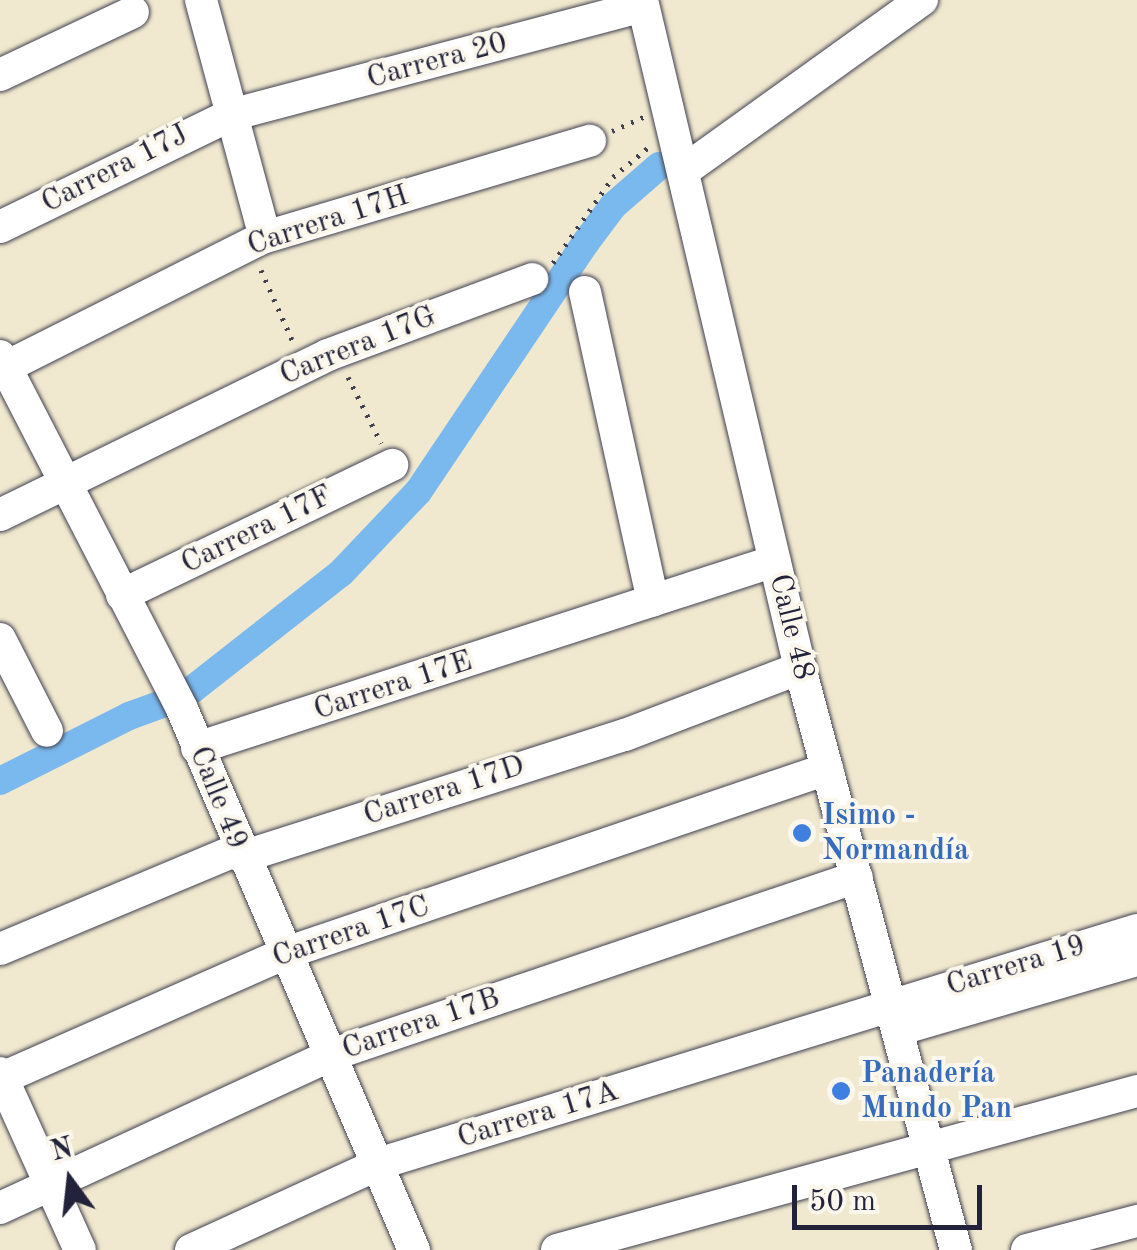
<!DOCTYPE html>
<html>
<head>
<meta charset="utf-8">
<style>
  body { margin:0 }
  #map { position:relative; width:1137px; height:1250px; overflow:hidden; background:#f1e9cf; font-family:"Old Standard TT",serif }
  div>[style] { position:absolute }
  .canal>* { height:28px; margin:-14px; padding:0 14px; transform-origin:14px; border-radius:14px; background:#7ab9ee }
  .path>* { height:5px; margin-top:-2.5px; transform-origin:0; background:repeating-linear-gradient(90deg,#414051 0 2.5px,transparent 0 10.5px) }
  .roads { filter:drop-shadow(0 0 2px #414051) drop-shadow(0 0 2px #414051) }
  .minor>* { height:32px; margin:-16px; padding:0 16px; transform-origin:16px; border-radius:16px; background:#fff }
  .dots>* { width:28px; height:28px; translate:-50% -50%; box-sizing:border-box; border:5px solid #fbf7ec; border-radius:50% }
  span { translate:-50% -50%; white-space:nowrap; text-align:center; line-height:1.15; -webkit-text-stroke:8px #fbf7ec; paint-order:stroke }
  .street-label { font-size:30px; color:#22223b }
  .shop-label { font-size:30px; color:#366cbe; font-weight:700 }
  .left { translate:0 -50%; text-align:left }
  .north { position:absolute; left:20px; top:1130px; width:100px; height:100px; -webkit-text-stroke:8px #fbf7ec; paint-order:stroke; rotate:345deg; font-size:28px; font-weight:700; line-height:40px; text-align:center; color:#22223b }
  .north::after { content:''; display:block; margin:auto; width:35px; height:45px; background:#22223b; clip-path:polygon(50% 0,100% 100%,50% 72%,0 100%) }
  .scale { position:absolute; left:792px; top:1185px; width:190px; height:45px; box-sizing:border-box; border:5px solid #22223b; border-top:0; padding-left:12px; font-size:30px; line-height:35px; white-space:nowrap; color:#22223b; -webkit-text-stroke:8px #fbf7ec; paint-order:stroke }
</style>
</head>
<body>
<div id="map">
  <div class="canal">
    <i style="left:0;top:781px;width:144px;rotate:-26.7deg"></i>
    <i style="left:129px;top:716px;width:59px;rotate:-20deg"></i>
    <i style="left:184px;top:696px;width:199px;rotate:-38.1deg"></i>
    <i style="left:341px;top:573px;width:112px;rotate:-46.5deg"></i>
    <i style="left:418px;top:492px;width:301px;rotate:-56.1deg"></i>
    <i style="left:586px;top:242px;width:45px;rotate:-53.1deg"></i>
    <i style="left:613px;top:206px;width:61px;rotate:-41deg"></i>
  </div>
  <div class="path">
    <i style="left:612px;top:131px;width:35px;rotate:-24deg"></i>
    <i style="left:553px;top:263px;width:105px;rotate:-55.1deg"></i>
    <i style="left:613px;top:177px;width:48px;rotate:-40deg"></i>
    <i style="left:261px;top:270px;width:79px;rotate:66deg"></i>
    <i style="left:348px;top:377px;width:74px;rotate:63.4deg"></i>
  </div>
  <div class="roads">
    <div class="minor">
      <i style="left:201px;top:0;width:245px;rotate:74.9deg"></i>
      <i style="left:642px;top:0;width:686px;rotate:76.69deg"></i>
      <i style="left:800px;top:668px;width:603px;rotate:75deg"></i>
      <i style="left:0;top:75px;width:147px;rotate:-25.3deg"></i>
      <i style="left:685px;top:170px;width:292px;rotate:-35.7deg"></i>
      <i style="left:0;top:227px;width:257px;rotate:-25.9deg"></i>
      <i style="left:231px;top:115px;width:426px;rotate:-14.8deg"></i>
      <i style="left:585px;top:292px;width:316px;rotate:77.6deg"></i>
      <i style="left:0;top:356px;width:397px;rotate:62.7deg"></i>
      <i style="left:182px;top:709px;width:589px;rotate:66.79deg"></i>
      <i style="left:0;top:370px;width:297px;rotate:-26.7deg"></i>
      <i style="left:265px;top:237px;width:339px;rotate:-16.5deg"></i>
      <i style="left:0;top:515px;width:365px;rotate:-26deg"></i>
      <i style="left:328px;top:355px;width:218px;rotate:-20.4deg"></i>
      <i style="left:122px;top:595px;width:300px;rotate:-25.7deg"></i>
      <i style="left:0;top:639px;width:103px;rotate:62.9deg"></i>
      <i style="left:197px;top:748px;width:607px;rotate:-17.93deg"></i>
      <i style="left:242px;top:857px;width:402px;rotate:-17.7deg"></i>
      <i style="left:625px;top:735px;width:187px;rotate:-20.9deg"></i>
      <i style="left:0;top:949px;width:259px;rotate:-22.7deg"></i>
      <i style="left:901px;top:1029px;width:246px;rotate:-16.3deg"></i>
      <i style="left:0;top:1073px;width:194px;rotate:65.7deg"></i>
      <i style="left:0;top:1079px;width:309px;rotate:-23.8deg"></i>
      <i style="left:283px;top:954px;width:575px;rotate:-18.78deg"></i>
      <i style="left:0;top:1208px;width:365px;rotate:-24.8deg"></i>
      <i style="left:331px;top:1055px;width:555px;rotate:-18.7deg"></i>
      <i style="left:191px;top:1250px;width:209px;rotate:-24.6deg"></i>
      <i style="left:381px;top:1163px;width:791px;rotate:-17.13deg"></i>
      <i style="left:557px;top:1250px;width:601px;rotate:-15.33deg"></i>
      <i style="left:1027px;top:1250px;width:114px;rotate:-14.8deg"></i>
    </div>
  </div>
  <div class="dots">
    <i style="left:802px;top:833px;background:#3f7fe0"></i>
    <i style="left:841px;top:1091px;background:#3f7fe0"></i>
  </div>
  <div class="street-label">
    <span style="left:437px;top:61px;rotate:-15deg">Carrera 20</span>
    <span style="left:115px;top:169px;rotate:-27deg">Carrera 17J</span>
    <span style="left:328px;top:221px;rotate:-18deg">Carrera 17H</span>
    <span style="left:358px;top:346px;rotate:-22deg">Carrera 17G</span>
    <span style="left:257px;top:530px;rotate:-26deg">Carrera 17F</span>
    <span style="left:791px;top:627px;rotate:76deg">Calle 48</span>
    <span style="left:393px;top:686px;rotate:-18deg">Carrera 17E</span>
    <span style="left:444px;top:791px;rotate:-18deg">Carrera 17D</span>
    <span style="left:218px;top:798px;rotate:68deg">Calle 49</span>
    <span style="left:351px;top:932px;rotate:-19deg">Carrera 17C</span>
    <span style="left:1016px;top:966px;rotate:-17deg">Carrera 19</span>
    <span style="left:421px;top:1024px;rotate:-19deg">Carrera 17B</span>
    <span style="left:538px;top:1115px;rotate:-17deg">Carrera 17A</span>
  </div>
  <div class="shop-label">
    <span class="left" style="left:822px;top:833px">Isimo -<br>Normandía</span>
    <span class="left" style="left:861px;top:1091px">Panadería<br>Mundo Pan</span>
  </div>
  <div class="north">N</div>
  <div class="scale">50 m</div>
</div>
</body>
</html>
